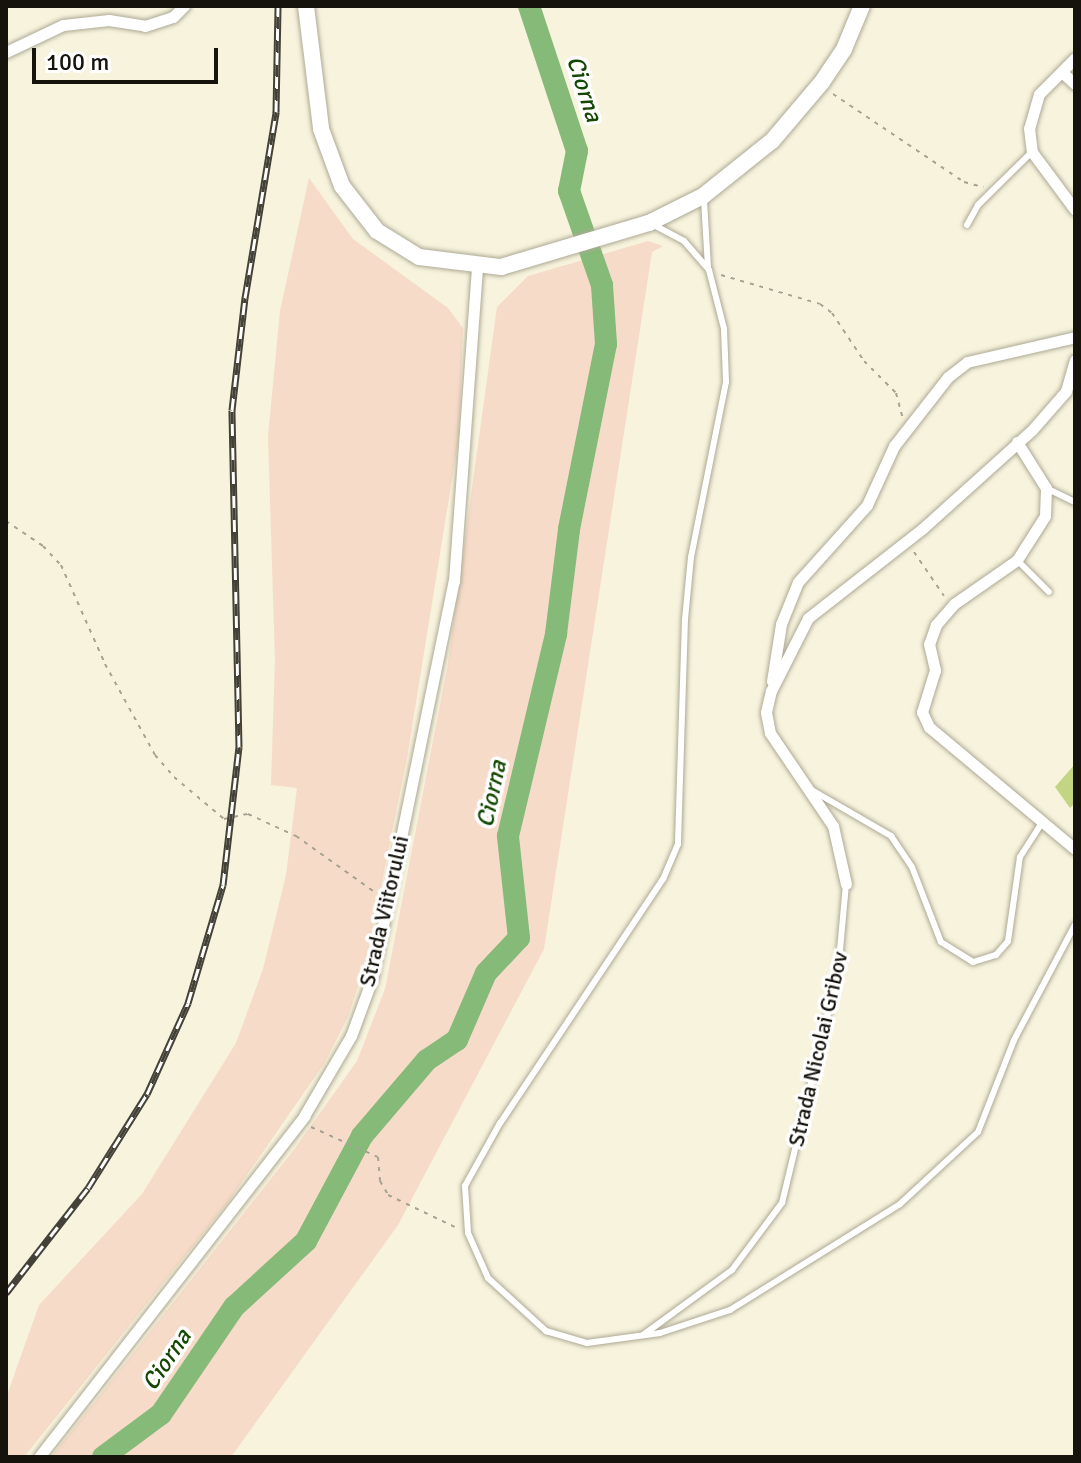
<!DOCTYPE html>
<html>
<head>
<meta charset="utf-8">
<style>
  body { margin:0 }
  #map { position:relative; width:1081px; height:1463px; overflow:hidden; background:#f7f3dd; font-family:Signika,sans-serif }
  div>[style] { position:absolute }
  .green>* { inset:0; background:#f6dbc8 }
  .river>* { height:22px; margin:-11px; padding:0 11px; transform-origin:11px; border-radius:11px; background:#85ba78 }
  .building>* { inset:0; background:#c3d583 }
  .path>* { height:2px; margin-top:-1px; transform-origin:0; background:repeating-linear-gradient(90deg,#a7a393 0 4px,transparent 0 10px) }
  .roads { filter:drop-shadow(0 0 2px #ada995) drop-shadow(0 0 2px #ada995) }
  .lane>* { height:6px; margin:-3px; padding:0 3px; transform-origin:3px; border-radius:3px; background:#fff }
  .street>* { height:11px; margin:-5.5px; padding:0 5.5px; transform-origin:5.5px; border-radius:5.5px; background:#fff }
  .secondary>* { height:16px; margin:-8px; padding:0 8px; transform-origin:8px; border-radius:8px; background:#fff }
  .rail>* { height:7px; margin-top:-3.5px; transform-origin:0; background:repeating-linear-gradient(90deg,#fff 0 12px,#444238 0 24px); box-sizing:border-box; border-block:2px solid #444238 }
  span { translate:-50% -50%; white-space:nowrap; text-align:center; line-height:1.15; -webkit-text-stroke:7px #fff; paint-order:stroke }
  .street-label { font-size:22px; color:#15130c }
  .water-label { font-size:24px; color:#144802; font-style:italic }
  .frame { position:absolute; inset:0; border:8px solid #15130c; pointer-events:none }
  .scale { position:absolute; left:32px; top:48px; width:186px; height:36px; box-sizing:border-box; border:4px solid #15130c; border-top:0; padding-left:10px; font-size:24px; line-height:28px; white-space:nowrap; color:#15130c; -webkit-text-stroke:6px #fff; paint-order:stroke }
</style>
</head>
<body>
<div id="map">
  <div class="green">
    <i style="clip-path:polygon(309px 178px,353px 239px,448px 308px,463px 328px,459px 436px,407px 758px,365px 965px,348px 1017px,324px 1064px,226px 1205px,24px 1457px,6px 1457px,6px 1398px,39px 1305px,142px 1194px,236px 1043px,263px 969px,286px 875px,297px 788px,271px 785px,275px 660px,268px 436px,280px 311px)"></i>
    <i style="clip-path:polygon(648px 241px,663px 246px,652px 252px,544px 949px,398px 1225px,231px 1457px,51px 1457px,293px 1151px,357px 1061px,385px 989px,447px 669px,497px 307px,528px 276px)"></i>
  </div>
  <div class="river">
    <i style="left:103px;top:1457px;width:72px;rotate:-36.6deg"></i>
    <i style="left:161px;top:1414px;width:130px;rotate:-55.7deg"></i>
    <i style="left:234px;top:1307px;width:98px;rotate:-42.5deg"></i>
    <i style="left:306px;top:1241px;width:119px;rotate:-61.9deg"></i>
    <i style="left:362px;top:1136px;width:100px;rotate:-49.5deg"></i>
    <i style="left:427px;top:1060px;width:36px;rotate:-34deg"></i>
    <i style="left:457px;top:1040px;width:73px;rotate:-66.6deg"></i>
    <i style="left:486px;top:973px;width:48px;rotate:-46.7deg"></i>
    <i style="left:519px;top:938px;width:103px;rotate:-96.2deg"></i>
    <i style="left:508px;top:836px;width:208px;rotate:-76.6deg"></i>
    <i style="left:556px;top:634px;width:106px;rotate:-82.9deg"></i>
    <i style="left:569px;top:529px;width:189px;rotate:-78.7deg"></i>
    <i style="left:606px;top:344px;width:59px;rotate:-93.9deg"></i>
    <i style="left:602px;top:285px;width:100px;rotate:-109.3deg"></i>
    <i style="left:569px;top:191px;width:41px;rotate:-78.7deg"></i>
    <i style="left:577px;top:151px;width:153px;rotate:-108.3deg"></i>
  </div>
  <div class="building">
    <i style="clip-path:polygon(1075px 764px,1075px 803px,1070px 808px,1055px 787px)"></i>
  </div>
  <div class="path">
    <i style="left:833px;top:94px;width:158px;rotate:33.9deg"></i>
    <i style="left:964px;top:182px;width:20px;rotate:15deg"></i>
    <i style="left:721px;top:275px;width:103px;rotate:16.3deg"></i>
    <i style="left:820px;top:304px;width:15px;rotate:37deg"></i>
    <i style="left:832px;top:313px;width:58px;rotate:56.3deg"></i>
    <i style="left:864px;top:361px;width:45px;rotate:45deg"></i>
    <i style="left:896px;top:393px;width:24px;rotate:75deg"></i>
    <i style="left:6px;top:521px;width:45px;rotate:34deg"></i>
    <i style="left:43px;top:546px;width:26px;rotate:47deg"></i>
    <i style="left:61px;top:565px;width:108px;rotate:66deg"></i>
    <i style="left:105px;top:664px;width:104px;rotate:61.2deg"></i>
    <i style="left:155px;top:755px;width:29px;rotate:49deg"></i>
    <i style="left:174px;top:777px;width:65px;rotate:40deg"></i>
    <i style="left:224px;top:819px;width:25px;rotate:-12deg"></i>
    <i style="left:248px;top:814px;width:53px;rotate:24.6deg"></i>
    <i style="left:296px;top:836px;width:98px;rotate:35.5deg"></i>
    <i style="left:914px;top:552px;width:53px;rotate:55.7deg"></i>
    <i style="left:311px;top:1127px;width:73px;rotate:24.1deg"></i>
    <i style="left:378px;top:1157px;width:24px;rotate:85deg"></i>
    <i style="left:380px;top:1181px;width:16px;rotate:60deg"></i>
    <i style="left:388px;top:1195px;width:79px;rotate:25.6deg"></i>
  </div>
  <div class="roads">
    <div class="lane">
      <i style="left:704px;top:200px;width:68px;rotate:86.6deg"></i>
      <i style="left:652px;top:224px;width:36px;rotate:28deg"></i>
      <i style="left:684px;top:241px;width:38px;rotate:49deg"></i>
      <i style="left:709px;top:270px;width:61px;rotate:75.7deg"></i>
      <i style="left:724px;top:329px;width:53px;rotate:87.8deg"></i>
      <i style="left:726px;top:382px;width:178px;rotate:101.3deg"></i>
      <i style="left:691px;top:557px;width:62px;rotate:95.5deg"></i>
      <i style="left:685px;top:619px;width:225px;rotate:91.8deg"></i>
      <i style="left:678px;top:844px;width:38px;rotate:113deg"></i>
      <i style="left:663px;top:879px;width:293px;rotate:123.7deg"></i>
      <i style="left:500px;top:1123px;width:72px;rotate:119.1deg"></i>
      <i style="left:465px;top:1186px;width:47px;rotate:86.3deg"></i>
      <i style="left:468px;top:1233px;width:49px;rotate:66deg"></i>
      <i style="left:488px;top:1278px;width:79px;rotate:42.4deg"></i>
      <i style="left:546px;top:1331px;width:43px;rotate:16.3deg"></i>
      <i style="left:587px;top:1343px;width:74px;rotate:-7.8deg"></i>
      <i style="left:660px;top:1333px;width:74px;rotate:-18.2deg"></i>
      <i style="left:730px;top:1310px;width:200px;rotate:-31.9deg"></i>
      <i style="left:900px;top:1204px;width:106px;rotate:-42.7deg"></i>
      <i style="left:978px;top:1132px;width:99px;rotate:-68.6deg"></i>
      <i style="left:1014px;top:1040px;width:130px;rotate:-62.1deg"></i>
      <i style="left:967px;top:225px;width:23px;rotate:-61deg"></i>
      <i style="left:978px;top:205px;width:76px;rotate:-44.5deg"></i>
      <i style="left:1046px;top:488px;width:32px;rotate:26deg"></i>
      <i style="left:1017px;top:560px;width:45px;rotate:45deg"></i>
      <i style="left:810px;top:789px;width:94px;rotate:30.1deg"></i>
      <i style="left:891px;top:836px;width:37px;rotate:56deg"></i>
      <i style="left:912px;top:867px;width:80px;rotate:68.9deg"></i>
      <i style="left:941px;top:942px;width:38px;rotate:32deg"></i>
      <i style="left:973px;top:962px;width:24px;rotate:-17deg"></i>
      <i style="left:996px;top:955px;width:18px;rotate:-49deg"></i>
      <i style="left:1008px;top:941px;width:85px;rotate:-81.9deg"></i>
      <i style="left:1020px;top:857px;width:43px;rotate:-57.4deg"></i>
      <i style="left:643px;top:1335px;width:110px;rotate:-36.1deg"></i>
      <i style="left:732px;top:1270px;width:84px;rotate:-53.3deg"></i>
      <i style="left:782px;top:1203px;width:238px;rotate:-76.4deg"></i>
      <i style="left:838px;top:972px;width:88px;rotate:-84.8deg"></i>
    </div>
    <div class="street">
      <i style="left:6px;top:52px;width:63px;rotate:-25.3deg"></i>
      <i style="left:63px;top:25px;width:46px;rotate:-6.2deg"></i>
      <i style="left:109px;top:20px;width:36px;rotate:9deg"></i>
      <i style="left:145px;top:26px;width:29px;rotate:-18deg"></i>
      <i style="left:173px;top:17px;width:16px;rotate:-45deg"></i>
      <i style="left:1075px;top:58px;width:51px;rotate:135deg"></i>
      <i style="left:1039px;top:94px;width:35px;rotate:106deg"></i>
      <i style="left:1029px;top:128px;width:24px;rotate:83deg"></i>
      <i style="left:1032px;top:152px;width:72px;rotate:53.4deg"></i>
      <i style="left:1063px;top:73px;width:16px;rotate:43deg"></i>
      <i style="left:1017px;top:442px;width:54px;rotate:57.8deg"></i>
      <i style="left:1046px;top:488px;width:28px;rotate:92deg"></i>
      <i style="left:1045px;top:516px;width:52px;rotate:122.5deg"></i>
      <i style="left:1017px;top:560px;width:77px;rotate:145.1deg"></i>
      <i style="left:954px;top:604px;width:28px;rotate:131deg"></i>
      <i style="left:936px;top:625px;width:20px;rotate:110deg"></i>
      <i style="left:929px;top:644px;width:27px;rotate:77deg"></i>
      <i style="left:935px;top:670px;width:44px;rotate:107.2deg"></i>
      <i style="left:922px;top:712px;width:17px;rotate:65deg"></i>
      <i style="left:929px;top:727px;width:190px;rotate:39.9deg"></i>
      <i style="left:772px;top:681px;width:58px;rotate:-81deg"></i>
      <i style="left:781px;top:624px;width:45px;rotate:-68deg"></i>
      <i style="left:798px;top:582px;width:103px;rotate:-48.1deg"></i>
      <i style="left:867px;top:505px;width:65px;rotate:-65.4deg"></i>
      <i style="left:894px;top:446px;width:88px;rotate:-52deg"></i>
      <i style="left:948px;top:377px;width:24px;rotate:-38deg"></i>
      <i style="left:967px;top:362px;width:111px;rotate:-13deg"></i>
      <i style="left:846px;top:884px;width:59px;rotate:-102.6deg"></i>
      <i style="left:833px;top:826px;width:112px;rotate:-124.1deg"></i>
      <i style="left:770px;top:733px;width:21px;rotate:-101deg"></i>
      <i style="left:766px;top:712px;width:22px;rotate:-77deg"></i>
      <i style="left:771px;top:691px;width:82px;rotate:-63.1deg"></i>
      <i style="left:808px;top:618px;width:145px;rotate:-38deg"></i>
      <i style="left:922px;top:529px;width:148px;rotate:-42deg"></i>
      <i style="left:1032px;top:430px;width:52px;rotate:-48.9deg"></i>
      <i style="left:1066px;top:391px;width:32px;rotate:-74deg"></i>
      <i style="left:39px;top:1457px;width:432px;rotate:-52.1deg"></i>
      <i style="left:304px;top:1116px;width:93px;rotate:-59.6deg"></i>
      <i style="left:351px;top:1036px;width:61px;rotate:-69.8deg"></i>
      <i style="left:372px;top:979px;width:406px;rotate:-78.4deg"></i>
      <i style="left:454px;top:581px;width:316px;rotate:-85.8deg"></i>
    </div>
    <div class="secondary">
      <i style="left:306px;top:6px;width:124px;rotate:83deg"></i>
      <i style="left:321px;top:129px;width:61px;rotate:69.8deg"></i>
      <i style="left:342px;top:186px;width:57px;rotate:52.1deg"></i>
      <i style="left:377px;top:231px;width:49px;rotate:31.8deg"></i>
      <i style="left:419px;top:257px;width:83px;rotate:7deg"></i>
      <i style="left:501px;top:267px;width:154px;rotate:-16.6deg"></i>
      <i style="left:649px;top:223px;width:60px;rotate:-26.6deg"></i>
      <i style="left:703px;top:196px;width:88px;rotate:-38.6deg"></i>
      <i style="left:772px;top:141px;width:77px;rotate:-49.7deg"></i>
      <i style="left:822px;top:82px;width:40px;rotate:-56deg"></i>
      <i style="left:844px;top:49px;width:47px;rotate:-67.3deg"></i>
    </div>
  </div>
  <div class="rail">
    <i style="left:6px;top:1293px;width:133px;rotate:-52deg"></i>
    <i style="left:88px;top:1188px;width:111px;rotate:-57.9deg"></i>
    <i style="left:147px;top:1094px;width:100px;rotate:-65.7deg"></i>
    <i style="left:188px;top:1003px;width:123px;rotate:-73.5deg"></i>
    <i style="left:223px;top:885px;width:139px;rotate:-83.4deg"></i>
    <i style="left:239px;top:747px;width:337px;rotate:-91.2deg"></i>
    <i style="left:232px;top:410px;width:113px;rotate:-83.4deg"></i>
    <i style="left:245px;top:298px;width:189px;rotate:-80.5deg"></i>
    <i style="left:276px;top:112px;width:106px;rotate:-88.9deg"></i>
  </div>
  <div class="street-label">
    <span style="left:384px;top:911px;rotate:-77deg">Strada Viitorului</span>
    <span style="left:818px;top:1049px;rotate:-77deg">Strada Nicolai Gribov</span>
  </div>
  <div class="water-label">
    <span style="left:584px;top:89px;rotate:72deg">Ciorna</span>
    <span style="left:492px;top:794px;rotate:-78deg">Ciorna</span>
    <span style="left:167px;top:1360px;rotate:-56deg">Ciorna</span>
  </div>
  <div class="frame"></div>
  <div class="scale">100 m</div>
</div>
</body>
</html>
